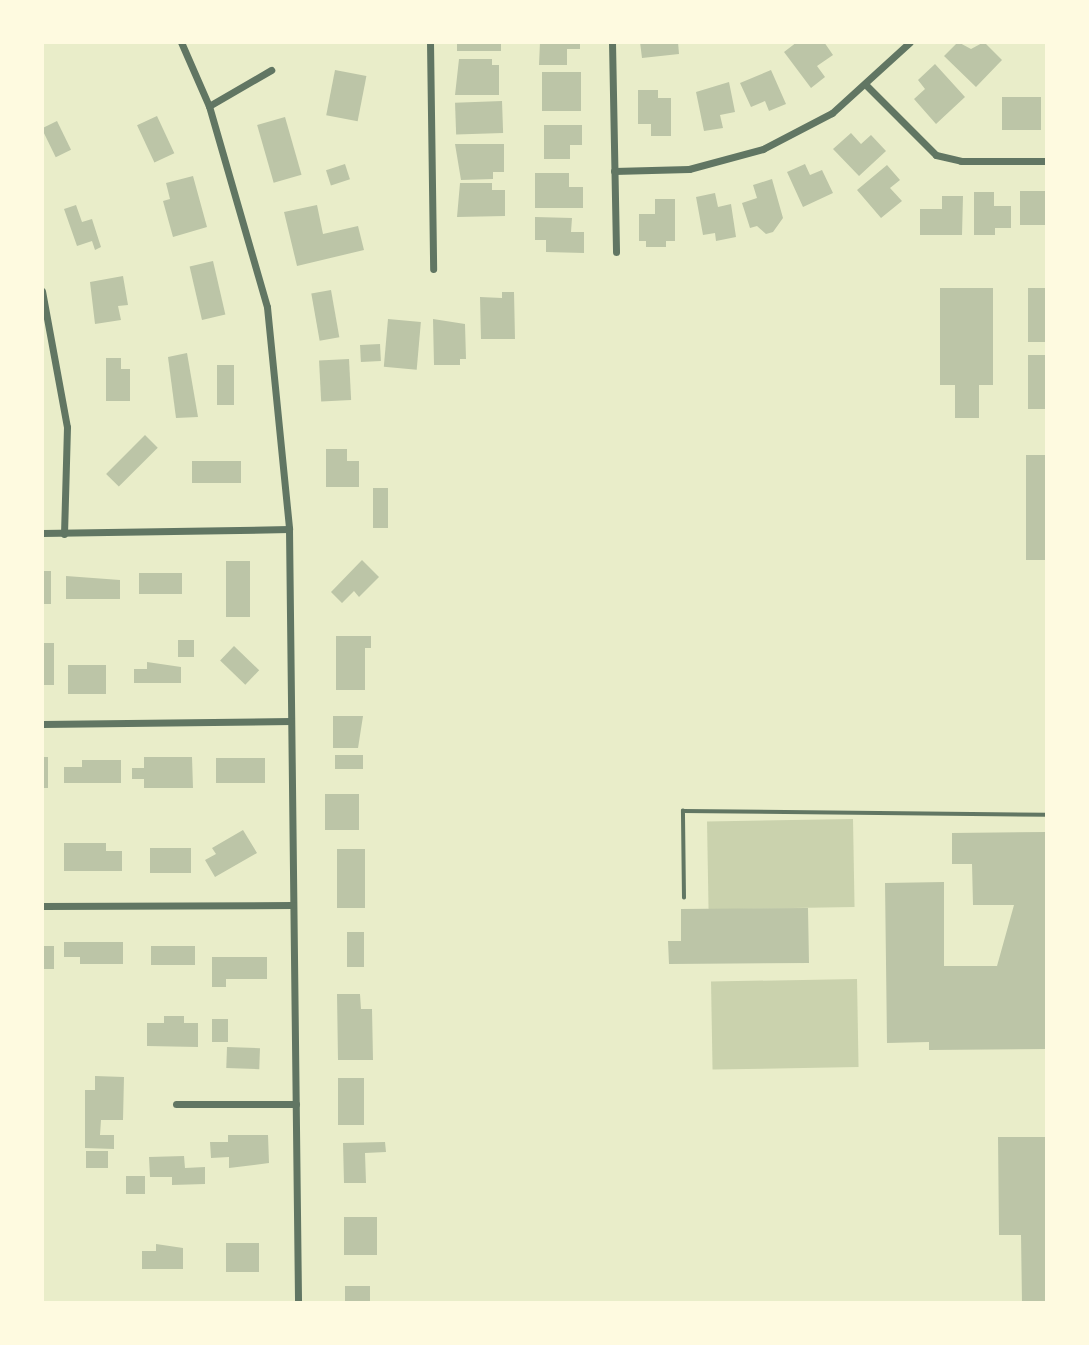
<!DOCTYPE html>
<style>
body{margin:0}
#map{position:relative;width:1089px;height:1345px;overflow:hidden;background:#e9edc9;font-family:Arial,sans-serif}
div>[style]{position:absolute}
[style*='--x']{left:calc(var(--x)*1px);top:calc(var(--y)*1px);width:calc(var(--w)*1px);rotate:calc(var(--a)*1deg)}
.green>*{inset:0;background:#cad2ad;transform-origin:0 0}
.building>*{inset:0;background:#bcc5a7;transform-origin:0 0}
.service>*{height:3.5px;margin:-1.75px;padding:0 1.75px;transform-origin:1.75px;border-radius:1.75px;background:#617663}
.minor>*{height:7px;margin:-3.5px;padding:0 3.5px;transform-origin:3.5px;border-radius:3.5px;background:#617663}
span{translate:-50% -50%;white-space:nowrap;text-align:center;line-height:1.15;-webkit-text-stroke:6px #fefae0;paint-order:stroke}
.frame{position:absolute;inset:0;border:44px solid #fefae0;pointer-events:none}
</style>
<div id="map">
<div class="green">
<div style="left:853px;top:819px;width:88px;height:146px;rotate:89deg"></div>
<div style="left:857px;top:979px;width:88px;height:146px;rotate:89deg"></div>
</div>
<div class="building">
<div style="left:457px;top:42px;width:44px;height:9px"></div>
<div style="clip-path:polygon(540px 42px,580px 42px,580px 49px,567px 49px,567px 65px,539px 65px)"></div>
<div style="clip-path:polygon(640px 42px,678px 42px,679px 54px,642px 58px)"></div>
<div style="clip-path:polygon(797px 42px,824px 42px,833px 55px,817px 66px,825px 77px,811px 88px,784px 52px)"></div>
<div style="clip-path:polygon(958px 42px,971px 49px,984px 42px,1002px 60px,976px 87px,944px 56px)"></div>
<div style="clip-path:polygon(459px 59px,492px 59px,492px 65px,499px 65px,499px 95px,455px 95px)"></div>
<div style="clip-path:polygon(935px 64px,965px 97px,936px 124px,914px 99px,925px 89px,918px 80px)"></div>
<div style="left:335px;top:70px;width:32px;height:46px;rotate:11deg"></div>
<div style="clip-path:polygon(771px 70px,786px 104px,769px 111px,765px 101px,751px 107px,740px 83px)"></div>
<div style="left:542px;top:72px;width:39px;height:39px"></div>
<div style="clip-path:polygon(729px 82px,735px 112px,720px 115px,723px 128px,704px 131px,696px 92px)"></div>
<div style="clip-path:polygon(638px 90px,658px 90px,658px 98px,671px 98px,671px 136px,651px 136px,651px 124px,638px 124px)"></div>
<div style="left:1002px;top:97px;width:39px;height:33px"></div>
<div style="left:502px;top:101px;width:32px;height:47px;rotate:88deg"></div>
<div style="left:157px;top:116px;width:41px;height:22px;rotate:65deg"></div>
<div style="left:285px;top:117px;width:60px;height:29px;rotate:74deg"></div>
<div style="left:57px;top:121px;width:32px;height:17px;rotate:64deg"></div>
<div style="clip-path:polygon(544px 125px,582px 125px,582px 145px,570px 145px,570px 159px,544px 159px)"></div>
<div style="clip-path:polygon(851px 133px,861px 144px,871px 135px,886px 151px,859px 176px,833px 149px)"></div>
<div style="clip-path:polygon(455px 144px,504px 144px,504px 172px,493px 172px,493px 179px,461px 180px)"></div>
<div style="left:345px;top:164px;width:16px;height:20px;rotate:72deg"></div>
<div style="clip-path:polygon(805px 164px,810px 175px,822px 170px,833px 193px,803px 207px,787px 172px)"></div>
<div style="clip-path:polygon(887px 165px,900px 180px,890px 188px,902px 201px,881px 218px,857px 190px)"></div>
<div style="clip-path:polygon(535px 173px,569px 173px,569px 187px,583px 187px,583px 208px,535px 208px)"></div>
<div style="clip-path:polygon(193px 176px,207px 227px,173px 237px,163px 201px,170px 199px,166px 183px)"></div>
<div style="clip-path:polygon(772px 179px,783px 218px,773px 232px,766px 234px,757px 226px,750px 228px,742px 203px,757px 198px,753px 185px)"></div>
<div style="clip-path:polygon(460px 183px,492px 183px,492px 190px,505px 190px,505px 216px,457px 217px)"></div>
<div style="left:1020px;top:191px;width:27px;height:34px"></div>
<div style="clip-path:polygon(974px 192px,994px 192px,994px 206px,1011px 206px,1011px 228px,995px 228px,995px 235px,974px 235px)"></div>
<div style="clip-path:polygon(715px 193px,718px 207px,731px 204px,736px 237px,716px 241px,715px 233px,703px 235px,696px 197px)"></div>
<div style="clip-path:polygon(942px 196px,963px 196px,962px 235px,920px 235px,920px 209px,942px 209px)"></div>
<div style="clip-path:polygon(655px 199px,675px 199px,675px 241px,666px 241px,666px 247px,646px 247px,646px 241px,639px 241px,639px 214px,655px 214px)"></div>
<div style="clip-path:polygon(76px 205px,82px 222px,92px 219px,101px 247px,95px 250px,92px 241px,77px 246px,64px 209px)"></div>
<div style="clip-path:polygon(317px 205px,323px 234px,358px 226px,364px 250px,297px 266px,284px 212px)"></div>
<div style="clip-path:polygon(535px 217px,572px 218px,571px 232px,584px 232px,584px 253px,546px 252px,546px 240px,535px 240px)"></div>
<div style="left:213px;top:261px;width:55px;height:24px;rotate:77deg"></div>
<div style="clip-path:polygon(123px 276px,128px 305px,118px 306px,121px 320px,95px 324px,90px 282px)"></div>
<div style="clip-path:polygon(940px 288px,993px 288px,993px 385px,979px 385px,979px 418px,955px 418px,955px 385px,940px 385px)"></div>
<div style="left:1028px;top:288px;width:19px;height:54px"></div>
<div style="left:331px;top:290px;width:48px;height:20px;rotate:80deg"></div>
<div style="clip-path:polygon(502px 292px,514px 292px,515px 339px,481px 339px,480px 297px,502px 298px)"></div>
<div style="left:388px;top:319px;width:33px;height:48px;rotate:5deg"></div>
<div style="clip-path:polygon(433px 319px,465px 324px,466px 359px,460px 359px,460px 365px,434px 365px)"></div>
<div style="left:380px;top:344px;width:17px;height:20px;rotate:87deg"></div>
<div style="clip-path:polygon(187px 353px,198px 417px,176px 418px,168px 357px)"></div>
<div style="left:1028px;top:355px;width:19px;height:54px"></div>
<div style="clip-path:polygon(106px 358px,121px 358px,121px 369px,130px 369px,130px 401px,106px 401px)"></div>
<div style="left:349px;top:359px;width:41px;height:30px;rotate:87deg"></div>
<div style="left:217px;top:365px;width:17px;height:40px"></div>
<div style="left:145px;top:435px;width:18px;height:55px;rotate:45deg"></div>
<div style="clip-path:polygon(326px 449px,347px 449px,347px 461px,359px 461px,359px 487px,326px 487px)"></div>
<div style="left:1026px;top:455px;width:21px;height:105px"></div>
<div style="left:192px;top:461px;width:49px;height:22px"></div>
<div style="left:373px;top:488px;width:15px;height:40px"></div>
<div style="clip-path:polygon(362px 560px,379px 577px,359px 597px,354px 591px,342px 603px,331px 592px)"></div>
<div style="left:226px;top:561px;width:24px;height:56px"></div>
<div style="left:42px;top:571px;width:9px;height:33px"></div>
<div style="left:139px;top:573px;width:43px;height:21px"></div>
<div style="clip-path:polygon(66px 576px,120px 580px,120px 599px,66px 599px)"></div>
<div style="clip-path:polygon(336px 636px,371px 636px,371px 648px,365px 648px,365px 690px,336px 690px)"></div>
<div style="left:178px;top:640px;width:16px;height:17px"></div>
<div style="left:42px;top:643px;width:12px;height:42px"></div>
<div style="left:234px;top:646px;width:35px;height:20px;rotate:44deg"></div>
<div style="clip-path:polygon(147px 662px,181px 667px,181px 683px,134px 683px,134px 669px,147px 669px)"></div>
<div style="left:68px;top:665px;width:38px;height:29px"></div>
<div style="clip-path:polygon(333px 716px,363px 716px,358px 748px,333px 748px)"></div>
<div style="left:335px;top:755px;width:28px;height:14px"></div>
<div style="left:42px;top:757px;width:6px;height:31px"></div>
<div style="clip-path:polygon(144px 757px,192px 757px,193px 788px,144px 788px,144px 779px,132px 779px,132px 768px,144px 768px)"></div>
<div style="left:216px;top:758px;width:49px;height:25px"></div>
<div style="clip-path:polygon(82px 760px,121px 760px,121px 783px,64px 783px,64px 767px,82px 767px)"></div>
<div style="left:325px;top:794px;width:34px;height:36px"></div>
<div style="clip-path:polygon(243px 830px,257px 853px,215px 877px,205px 860px,216px 854px,212px 848px)"></div>
<div style="clip-path:polygon(1047px 832px,1047px 1049px,929px 1050px,929px 1042px,887px 1043px,885px 883px,944px 882px,944px 966px,997px 966px,1014px 905px,973px 905px,972px 864px,952px 864px,952px 833px)"></div>
<div style="clip-path:polygon(64px 843px,106px 843px,106px 851px,122px 851px,122px 871px,64px 871px)"></div>
<div style="left:150px;top:848px;width:41px;height:25px"></div>
<div style="left:337px;top:849px;width:28px;height:59px"></div>
<div style="clip-path:polygon(808px 908px,809px 963px,669px 964px,668px 941px,681px 941px,681px 909px)"></div>
<div style="left:347px;top:932px;width:17px;height:35px"></div>
<div style="clip-path:polygon(64px 942px,123px 942px,123px 964px,80px 964px,80px 957px,64px 957px)"></div>
<div style="left:42px;top:946px;width:12px;height:23px"></div>
<div style="left:151px;top:946px;width:44px;height:19px"></div>
<div style="clip-path:polygon(212px 957px,267px 957px,267px 979px,226px 979px,226px 987px,212px 987px)"></div>
<div style="clip-path:polygon(337px 994px,360px 994px,361px 1009px,372px 1009px,373px 1060px,338px 1060px)"></div>
<div style="clip-path:polygon(164px 1016px,184px 1016px,184px 1023px,198px 1023px,198px 1047px,147px 1046px,147px 1023px,164px 1023px)"></div>
<div style="left:212px;top:1019px;width:16px;height:23px"></div>
<div style="left:227px;top:1047px;width:33px;height:21px;rotate:2deg"></div>
<div style="clip-path:polygon(95px 1076px,124px 1077px,123px 1120px,101px 1120px,100px 1135px,114px 1135px,114px 1149px,85px 1148px,85px 1090px,95px 1090px)"></div>
<div style="left:338px;top:1078px;width:26px;height:47px"></div>
<div style="clip-path:polygon(228px 1135px,268px 1135px,269px 1163px,229px 1168px,229px 1157px,211px 1158px,210px 1142px,228px 1142px)"></div>
<div style="clip-path:polygon(998px 1137px,1047px 1137px,1047px 1303px,1022px 1303px,1021px 1235px,999px 1235px)"></div>
<div style="clip-path:polygon(385px 1142px,386px 1152px,365px 1153px,366px 1183px,344px 1183px,343px 1143px)"></div>
<div style="left:86px;top:1151px;width:22px;height:17px"></div>
<div style="clip-path:polygon(184px 1156px,185px 1168px,205px 1167px,205px 1184px,172px 1185px,172px 1177px,150px 1177px,149px 1157px)"></div>
<div style="left:126px;top:1176px;width:19px;height:18px"></div>
<div style="left:344px;top:1217px;width:33px;height:38px"></div>
<div style="left:226px;top:1243px;width:33px;height:29px"></div>
<div style="clip-path:polygon(156px 1244px,183px 1248px,183px 1269px,142px 1269px,142px 1251px,156px 1251px)"></div>
<div style="left:345px;top:1286px;width:25px;height:17px"></div>
</div>
<div class="service">
<div style="--x:684;--y:898;--w:87;--a:-90.7"></div>
<div style="--x:683;--y:811;--w:364;--a:0.6"></div>
</div>
<div class="minor">
<div style="--x:181;--y:42;--w:70;--a:66.4"></div>
<div style="--x:209;--y:106;--w:209;--a:73.9"></div>
<div style="--x:267;--y:307;--w:223;--a:84.3"></div>
<div style="--x:289;--y:529;--w:774;--a:89.33"></div>
<div style="--x:430;--y:42;--w:227;--a:89.2"></div>
<div style="--x:612;--y:42;--w:210;--a:88.9"></div>
<div style="--x:865;--y:84;--w:100;--a:45"></div>
<div style="--x:936;--y:155;--w:26;--a:13"></div>
<div style="--x:961;--y:161;--w:86;--a:0"></div>
<div style="--x:209;--y:106;--w:72;--a:-30.1"></div>
<div style="--x:614;--y:171;--w:75;--a:-1.5"></div>
<div style="--x:689;--y:169;--w:77;--a:-15.1"></div>
<div style="--x:763;--y:149;--w:78;--a:-27.6"></div>
<div style="--x:832;--y:113;--w:105;--a:-42.3"></div>
<div style="--x:42;--y:291;--w:138;--a:79.6"></div>
<div style="--x:67;--y:427;--w:107;--a:91.6"></div>
<div style="--x:42;--y:533;--w:247;--a:-0.9"></div>
<div style="--x:42;--y:724;--w:249;--a:-0.7"></div>
<div style="--x:42;--y:906;--w:251;--a:-0.2"></div>
<div style="--x:176;--y:1104;--w:120;--a:0"></div>
</div>
<div class="frame"></div>
</div>
